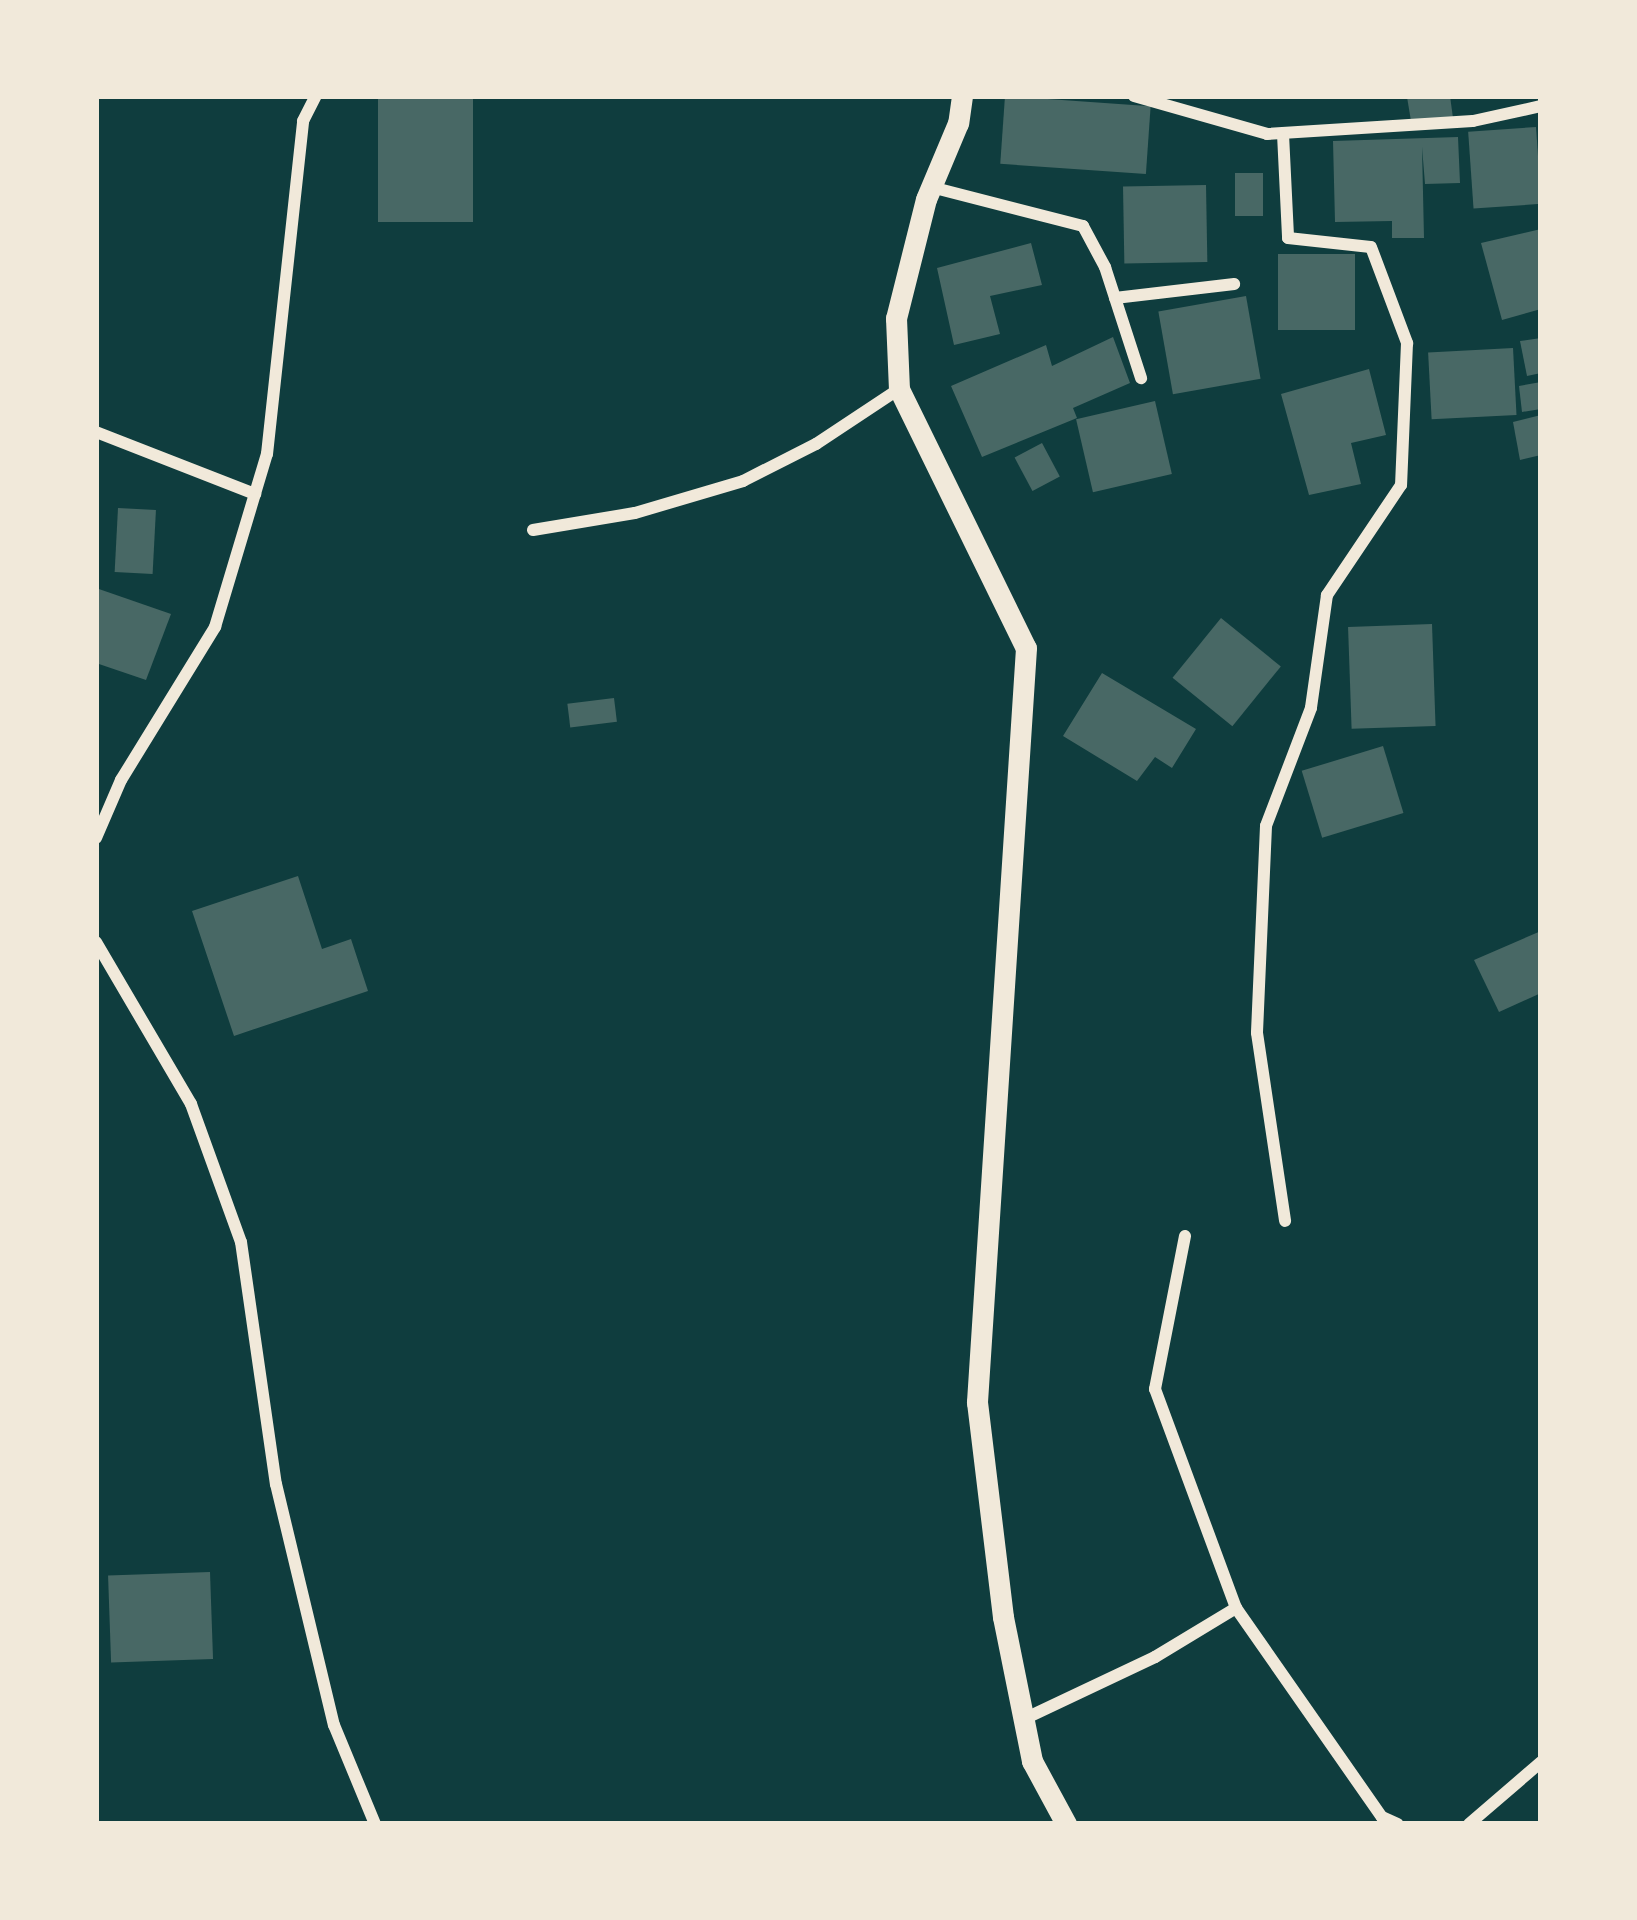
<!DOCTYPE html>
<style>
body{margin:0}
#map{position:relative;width:1637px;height:1920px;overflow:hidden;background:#0f3d3e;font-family:"Exo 2",sans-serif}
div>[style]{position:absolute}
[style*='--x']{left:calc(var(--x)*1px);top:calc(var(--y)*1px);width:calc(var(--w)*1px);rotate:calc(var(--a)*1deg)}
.building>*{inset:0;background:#486865;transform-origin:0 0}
.minor>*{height:12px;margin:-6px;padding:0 6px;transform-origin:6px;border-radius:6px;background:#f1e9da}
.tertiary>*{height:21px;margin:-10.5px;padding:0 10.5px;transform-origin:10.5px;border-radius:10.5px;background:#f1e9da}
span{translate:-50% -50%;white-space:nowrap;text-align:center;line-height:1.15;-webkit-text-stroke:9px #f1e9da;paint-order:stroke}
.frame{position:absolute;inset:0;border:99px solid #f1e9da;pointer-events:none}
</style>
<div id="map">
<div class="building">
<div style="left:1005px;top:96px;width:146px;height:68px;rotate:4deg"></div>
<div style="clip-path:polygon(1450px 96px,1453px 118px,1411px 121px,1407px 97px)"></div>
<div style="left:378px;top:97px;width:95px;height:125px"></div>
<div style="left:1536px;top:127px;width:77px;height:68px;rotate:86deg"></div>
<div style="clip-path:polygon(1458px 137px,1460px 183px,1425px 184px,1422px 147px,1424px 238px,1392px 238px,1392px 221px,1335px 222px,1333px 141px)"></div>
<div style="left:1235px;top:173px;width:28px;height:43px"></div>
<div style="left:1206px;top:185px;width:77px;height:83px;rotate:89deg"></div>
<div style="clip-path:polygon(1541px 229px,1541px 309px,1502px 320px,1481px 243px)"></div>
<div style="clip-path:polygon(1031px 243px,1042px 285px,990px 296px,1000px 334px,954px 345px,937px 268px)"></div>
<div style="left:1278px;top:254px;width:77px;height:76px"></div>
<div style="left:1246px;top:296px;width:84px;height:89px;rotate:80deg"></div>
<div style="clip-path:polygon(1113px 337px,1130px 383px,1073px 408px,1077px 418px,982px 457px,951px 386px,1046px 345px,1052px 366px)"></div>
<div style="clip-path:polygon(1541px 338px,1541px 373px,1527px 376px,1520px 341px)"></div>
<div style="left:1513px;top:348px;width:67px;height:85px;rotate:87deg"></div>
<div style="clip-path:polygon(1369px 369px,1386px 435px,1351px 443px,1361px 484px,1309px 495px,1281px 394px)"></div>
<div style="clip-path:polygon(1541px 382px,1541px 409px,1522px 412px,1519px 386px)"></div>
<div style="left:1155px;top:401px;width:75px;height:81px;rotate:77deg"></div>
<div style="clip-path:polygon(1541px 415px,1541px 455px,1520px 460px,1513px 422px)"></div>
<div style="left:1042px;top:443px;width:38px;height:31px;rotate:62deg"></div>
<div style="left:118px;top:508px;width:38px;height:64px;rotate:3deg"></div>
<div style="clip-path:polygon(96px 588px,171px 614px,146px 680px,96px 663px)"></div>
<div style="left:1221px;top:618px;width:77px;height:77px;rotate:39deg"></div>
<div style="left:1432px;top:624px;width:102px;height:84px;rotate:88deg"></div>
<div style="clip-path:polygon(1102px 673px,1196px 729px,1172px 768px,1155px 757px,1137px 781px,1063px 736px)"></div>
<div style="left:614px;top:698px;width:24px;height:47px;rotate:83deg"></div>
<div style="left:1383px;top:746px;width:70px;height:85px;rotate:73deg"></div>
<div style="clip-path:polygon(298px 876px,322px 949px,351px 939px,368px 991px,234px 1036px,192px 911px)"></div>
<div style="clip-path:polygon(1541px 931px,1541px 993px,1499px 1012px,1474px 960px)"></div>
<div style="left:210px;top:1572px;width:87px;height:102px;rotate:88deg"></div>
</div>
<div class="minor">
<div style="--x:1134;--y:96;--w:138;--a:15.9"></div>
<div style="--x:1267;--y:134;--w:206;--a:-3.6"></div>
<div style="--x:1473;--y:121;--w:70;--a:-12.4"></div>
<div style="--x:1283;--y:134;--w:104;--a:87.2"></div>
<div style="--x:1288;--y:238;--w:83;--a:6.2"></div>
<div style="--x:1371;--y:247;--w:103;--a:69.4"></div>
<div style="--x:1407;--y:343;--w:142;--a:92.4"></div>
<div style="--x:1401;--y:485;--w:133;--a:123.9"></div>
<div style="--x:1327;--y:595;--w:114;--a:98.1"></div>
<div style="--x:1311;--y:708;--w:126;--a:110.9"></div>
<div style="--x:1266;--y:826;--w:207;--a:92.5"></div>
<div style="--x:1257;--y:1033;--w:190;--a:81.5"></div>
<div style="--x:931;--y:187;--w:157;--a:14.4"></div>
<div style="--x:1083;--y:226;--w:47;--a:61.8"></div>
<div style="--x:1105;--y:267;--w:117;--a:72"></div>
<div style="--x:1115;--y:298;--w:120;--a:-6.7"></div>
<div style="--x:96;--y:432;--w:171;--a:21.3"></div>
<div style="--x:533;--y:530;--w:103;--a:-9.5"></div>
<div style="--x:635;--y:513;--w:113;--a:-16.5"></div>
<div style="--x:743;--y:481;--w:82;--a:-26.9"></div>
<div style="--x:816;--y:444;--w:100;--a:-33.5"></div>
<div style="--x:96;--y:838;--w:63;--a:-66.7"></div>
<div style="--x:121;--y:780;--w:180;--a:-58.4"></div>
<div style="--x:215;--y:627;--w:181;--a:-73.3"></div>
<div style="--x:267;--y:454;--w:335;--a:-83.8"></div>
<div style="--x:303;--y:121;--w:28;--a:-63"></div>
<div style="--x:96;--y:942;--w:188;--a:59.6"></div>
<div style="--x:191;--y:1104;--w:147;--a:70.1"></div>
<div style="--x:241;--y:1242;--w:245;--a:81.8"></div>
<div style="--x:276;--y:1484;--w:248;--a:76.5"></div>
<div style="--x:334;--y:1725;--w:107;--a:67.5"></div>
<div style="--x:1185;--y:1236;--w:156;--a:101.1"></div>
<div style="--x:1155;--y:1389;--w:233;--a:69.7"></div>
<div style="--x:1236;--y:1608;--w:255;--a:55.1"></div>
<div style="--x:1382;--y:1817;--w:17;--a:24"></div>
<div style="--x:1024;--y:1719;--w:145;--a:-25.3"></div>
<div style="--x:1155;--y:1657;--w:95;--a:-31.2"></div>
<div style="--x:1469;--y:1824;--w:95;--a:-40.7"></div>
</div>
<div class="tertiary">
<div style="--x:962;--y:96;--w:27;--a:98"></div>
<div style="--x:958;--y:123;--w:82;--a:112.8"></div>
<div style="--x:926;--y:199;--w:123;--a:104.1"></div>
<div style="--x:896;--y:318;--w:71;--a:87.6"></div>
<div style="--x:899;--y:389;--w:288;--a:63.9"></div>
<div style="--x:1026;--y:648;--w:756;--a:93.72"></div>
<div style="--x:977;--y:1402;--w:217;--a:83.1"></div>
<div style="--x:1003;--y:1617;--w:147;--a:78.6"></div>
<div style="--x:1032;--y:1761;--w:72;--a:61.6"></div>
</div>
<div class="frame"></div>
</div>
